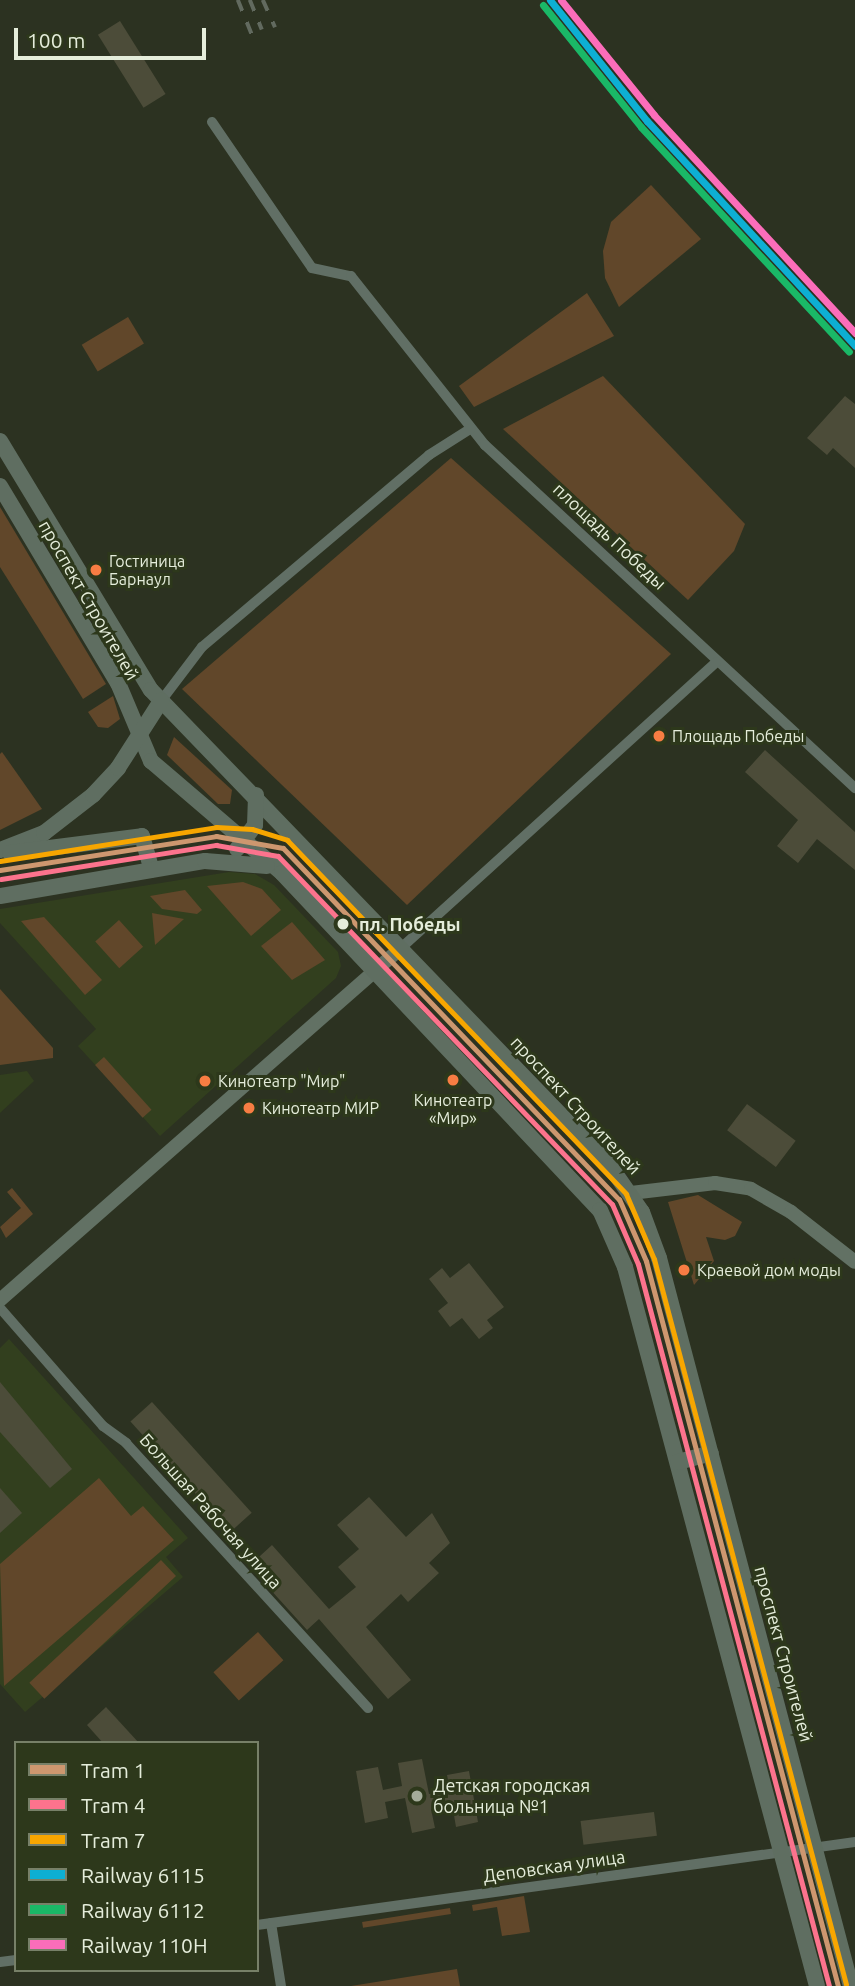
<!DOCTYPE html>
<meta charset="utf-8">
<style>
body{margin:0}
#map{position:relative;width:855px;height:1986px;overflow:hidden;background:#2c3221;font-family:Ubuntu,sans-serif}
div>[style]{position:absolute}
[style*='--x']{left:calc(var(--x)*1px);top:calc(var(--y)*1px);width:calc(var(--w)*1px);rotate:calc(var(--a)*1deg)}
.built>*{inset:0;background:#323f1e}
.green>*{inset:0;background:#61472a;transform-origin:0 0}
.building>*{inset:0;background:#4c4c39;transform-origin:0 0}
.street>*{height:10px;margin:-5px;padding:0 5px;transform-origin:5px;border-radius:5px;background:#616f65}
.secondary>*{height:14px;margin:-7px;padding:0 7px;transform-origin:7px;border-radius:7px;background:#627164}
.primary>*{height:16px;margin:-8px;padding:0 8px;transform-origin:8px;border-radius:8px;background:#5f6e61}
.rail>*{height:3.5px;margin-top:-1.75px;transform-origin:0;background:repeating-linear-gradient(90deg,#626a5f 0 12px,transparent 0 24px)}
.rail-1>*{height:7px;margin:-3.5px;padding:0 3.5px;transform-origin:3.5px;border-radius:3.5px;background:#0dafd3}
.rail-2>*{height:7px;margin:-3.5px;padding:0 3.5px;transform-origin:3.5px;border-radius:3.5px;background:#1ab867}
.rail-3>*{height:7px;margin:-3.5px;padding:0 3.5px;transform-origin:3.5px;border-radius:3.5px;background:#fb6dba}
.tram-1>*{height:5px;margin:-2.5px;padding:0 2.5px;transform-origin:2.5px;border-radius:2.5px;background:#cd976f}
.tram-2>*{height:5px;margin:-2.5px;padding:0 2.5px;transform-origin:2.5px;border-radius:2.5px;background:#fc738d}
.tram-3>*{height:5px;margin:-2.5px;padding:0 2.5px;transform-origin:2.5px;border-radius:2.5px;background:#f7a600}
.dots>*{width:19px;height:19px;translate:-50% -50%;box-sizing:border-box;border:4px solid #2d381b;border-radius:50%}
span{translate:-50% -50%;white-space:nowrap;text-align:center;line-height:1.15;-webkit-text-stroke:6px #2d381b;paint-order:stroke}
.bus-label{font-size:16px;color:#e5eddb}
.left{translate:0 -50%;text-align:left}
.street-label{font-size:18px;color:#e5eddb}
.stop-label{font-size:18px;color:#e5eddb;font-weight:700}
.poi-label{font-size:18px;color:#e5eddb}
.legend{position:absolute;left:14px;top:1741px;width:245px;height:231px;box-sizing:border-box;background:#2d381b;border:2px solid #778068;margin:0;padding:9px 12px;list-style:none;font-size:21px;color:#e5eddb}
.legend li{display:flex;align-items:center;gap:14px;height:35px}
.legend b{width:35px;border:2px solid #778068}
.scale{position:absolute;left:14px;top:28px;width:192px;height:32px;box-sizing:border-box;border:4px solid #e5eddb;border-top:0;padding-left:9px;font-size:21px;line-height:24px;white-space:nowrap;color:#e5eddb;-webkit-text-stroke:5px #2d381b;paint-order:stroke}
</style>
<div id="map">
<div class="built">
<div style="clip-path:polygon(229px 872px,255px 874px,274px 885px,338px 952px,341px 966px,336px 978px,160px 1136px,78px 1046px,96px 1029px,0 923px,0 909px)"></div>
<div style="clip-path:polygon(27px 1071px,34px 1081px,0 1113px,0 1075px)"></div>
<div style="clip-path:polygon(9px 1339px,188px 1538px,166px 1557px,183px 1577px,25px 1712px,0 1684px,0 1348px)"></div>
</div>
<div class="green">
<div style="clip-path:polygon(651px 185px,701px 239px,619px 307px,605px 278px,603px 251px,611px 222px)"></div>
<div style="clip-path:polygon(587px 293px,614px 336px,474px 407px,459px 386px)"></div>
<div style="left:128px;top:317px;width:31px;height:54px;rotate:59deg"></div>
<div style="clip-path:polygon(603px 376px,745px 524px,734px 551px,688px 600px,503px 429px)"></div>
<div style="clip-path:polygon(451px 458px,671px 654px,407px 905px,182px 689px)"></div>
<div style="clip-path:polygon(0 507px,106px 684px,83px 699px,0 567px)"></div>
<div style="clip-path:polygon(113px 696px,120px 719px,108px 728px,98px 727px,88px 712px)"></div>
<div style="clip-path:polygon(174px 737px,232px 790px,230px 804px,218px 804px,167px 755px)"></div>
<div style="clip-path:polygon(2px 752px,42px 809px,0 830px,0 754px)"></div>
<div style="clip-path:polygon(243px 882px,262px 889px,281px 910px,251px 936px,207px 886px)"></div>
<div style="clip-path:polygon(185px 890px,202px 910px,197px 914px,162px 909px,150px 896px)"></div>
<div style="clip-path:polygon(152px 913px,184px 919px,155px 945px)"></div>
<div style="clip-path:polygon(44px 917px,102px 980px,85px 995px,21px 921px)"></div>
<div style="left:119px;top:920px;width:36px;height:32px;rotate:48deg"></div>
<div style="clip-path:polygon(292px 922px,325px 960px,292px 980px,261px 946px)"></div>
<div style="clip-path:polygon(0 989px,53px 1048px,53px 1058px,0 1065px)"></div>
<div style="left:104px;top:1057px;width:71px;height:12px;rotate:48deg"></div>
<div style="clip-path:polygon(12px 1188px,33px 1214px,6px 1238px,0 1227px,21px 1208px,7px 1192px)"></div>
<div style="clip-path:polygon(698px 1195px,742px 1222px,735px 1236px,725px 1240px,706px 1237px,714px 1261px,694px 1285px,668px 1202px)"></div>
<div style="clip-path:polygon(99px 1478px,131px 1516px,143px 1506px,174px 1540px,4px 1686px,0 1564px)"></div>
<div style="left:161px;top:1560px;width:22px;height:180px;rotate:47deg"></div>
<div style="left:258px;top:1632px;width:38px;height:60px;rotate:48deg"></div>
<div style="clip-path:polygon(524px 1896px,530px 1932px,502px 1936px,497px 1907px,473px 1911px,472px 1905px)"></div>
<div style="left:450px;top:1908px;width:6px;height:89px;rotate:81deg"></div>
<div style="clip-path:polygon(457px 1969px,460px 1986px,351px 1986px)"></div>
</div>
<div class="building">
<div style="left:120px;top:21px;width:86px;height:26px;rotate:58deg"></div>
<div style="clip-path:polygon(845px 396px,855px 404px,855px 468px,833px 448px,827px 455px,807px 438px)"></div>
<div style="clip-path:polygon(765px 750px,855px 832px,855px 870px,817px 839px,798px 863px,777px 846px,798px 820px,745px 772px)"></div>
<div style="left:747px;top:1104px;width:61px;height:33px;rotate:37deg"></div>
<div style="clip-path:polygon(469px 1263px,504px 1307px,487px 1320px,493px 1328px,479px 1339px,462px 1318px,450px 1327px,438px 1311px,448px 1303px,429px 1279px,442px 1268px,450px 1278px)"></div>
<div style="clip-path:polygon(0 1382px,72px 1469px,50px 1488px,0 1432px)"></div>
<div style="left:152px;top:1402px;width:149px;height:29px;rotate:48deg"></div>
<div style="clip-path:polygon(0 1488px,22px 1513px,0 1533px)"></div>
<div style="clip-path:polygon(369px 1497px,406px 1537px,432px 1513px,450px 1543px,429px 1563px,439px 1573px,408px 1602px,401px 1594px,366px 1627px,411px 1680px,388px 1699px,319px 1619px,307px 1630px,249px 1566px,272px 1545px,329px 1609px,356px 1587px,338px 1567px,359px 1549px,337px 1525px)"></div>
<div style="clip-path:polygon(106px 1707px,139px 1743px,103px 1743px,87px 1725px)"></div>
<div style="clip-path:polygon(422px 1759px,429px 1794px,450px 1790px,447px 1775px,469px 1771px,478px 1822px,456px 1827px,452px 1804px,431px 1809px,435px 1828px,412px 1833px,405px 1798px,385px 1802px,388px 1818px,365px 1823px,356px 1771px,378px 1767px,383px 1790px,402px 1786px,398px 1763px)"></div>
<div style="left:654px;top:1812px;width:24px;height:74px;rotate:83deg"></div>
</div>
<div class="street">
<div style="--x:212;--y:122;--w:177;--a:55.6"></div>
<div style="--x:312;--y:268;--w:40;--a:12"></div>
<div style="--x:351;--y:276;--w:216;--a:51.6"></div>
<div style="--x:485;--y:445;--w:505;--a:42.83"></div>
<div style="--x:161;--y:701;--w:68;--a:-52.8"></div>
<div style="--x:202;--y:647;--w:297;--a:-40.2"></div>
<div style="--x:429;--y:455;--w:49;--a:-32.4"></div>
<div style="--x:401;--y:948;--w:425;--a:-42.2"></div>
<div style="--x:0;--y:1308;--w:157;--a:48.9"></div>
<div style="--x:103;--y:1426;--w:29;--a:36"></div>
<div style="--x:126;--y:1443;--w:359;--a:47.6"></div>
<div style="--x:271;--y:1923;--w:64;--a:81"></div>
<div style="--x:257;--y:1925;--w:604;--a:-7.9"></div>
<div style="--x:0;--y:1962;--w:16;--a:-7"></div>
</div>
<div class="secondary">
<div style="--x:631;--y:1193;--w:85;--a:-6.8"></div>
<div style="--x:715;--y:1183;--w:36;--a:9"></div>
<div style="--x:751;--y:1189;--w:46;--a:29.9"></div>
<div style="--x:791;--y:1212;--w:81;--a:38"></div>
<div style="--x:0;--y:1300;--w:534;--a:-41.28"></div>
</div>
<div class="primary">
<div style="--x:0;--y:441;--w:291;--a:58.8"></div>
<div style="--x:151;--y:690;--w:661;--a:46.04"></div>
<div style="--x:610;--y:1166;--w:56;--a:55.2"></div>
<div style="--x:642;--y:1212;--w:49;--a:69.7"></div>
<div style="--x:659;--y:1258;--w:753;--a:75.23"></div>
<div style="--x:0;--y:486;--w:230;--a:59.1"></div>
<div style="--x:118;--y:683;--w:85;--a:67.1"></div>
<div style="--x:151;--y:761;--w:172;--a:40.5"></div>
<div style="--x:282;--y:873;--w:463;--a:46.7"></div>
<div style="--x:600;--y:1210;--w:62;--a:66.3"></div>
<div style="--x:625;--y:1267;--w:744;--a:75.05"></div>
<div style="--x:237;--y:849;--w:30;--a:-53"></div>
<div style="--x:255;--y:825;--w:30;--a:-88"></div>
<div style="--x:0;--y:850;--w:47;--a:-21.1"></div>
<div style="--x:44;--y:833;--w:62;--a:-37.8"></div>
<div style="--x:93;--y:795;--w:37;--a:-47"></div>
<div style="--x:118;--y:768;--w:80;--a:-57.3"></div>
<div style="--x:10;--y:853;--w:133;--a:-7.3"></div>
<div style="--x:142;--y:836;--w:35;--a:74"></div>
<div style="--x:0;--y:896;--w:208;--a:-9.7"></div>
<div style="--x:205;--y:861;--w:62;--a:4.6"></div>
<div style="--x:678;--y:1462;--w:34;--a:-15"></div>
</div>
<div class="rail">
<div style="--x:238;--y:0;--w:40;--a:68"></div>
<div style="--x:250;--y:0;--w:32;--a:68"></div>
<div style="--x:263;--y:0;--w:30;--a:66"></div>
</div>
<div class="rail-1">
<div style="--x:550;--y:0;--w:155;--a:51.3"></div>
<div style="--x:647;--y:121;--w:306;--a:47.2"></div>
</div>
<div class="rail-2">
<div style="--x:543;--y:5;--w:156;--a:51.2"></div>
<div style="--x:641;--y:127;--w:306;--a:47.2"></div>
</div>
<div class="rail-3">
<div style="--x:561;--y:0;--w:148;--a:51"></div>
<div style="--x:654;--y:115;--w:297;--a:47.3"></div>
</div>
<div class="tram-1">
<div style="--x:0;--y:870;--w:219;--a:-8.9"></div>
<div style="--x:216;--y:836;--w:68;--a:10.2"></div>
<div style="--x:283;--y:848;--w:486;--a:46.3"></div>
<div style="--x:619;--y:1199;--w:68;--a:66.5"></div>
<div style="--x:646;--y:1261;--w:750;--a:75.17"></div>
</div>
<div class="tram-2">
<div style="--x:1;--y:879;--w:218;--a:-9"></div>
<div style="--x:216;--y:845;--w:63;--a:10.1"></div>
<div style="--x:278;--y:856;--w:482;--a:46.2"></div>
<div style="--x:612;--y:1204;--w:65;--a:66.6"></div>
<div style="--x:638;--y:1264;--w:747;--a:75.18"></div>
</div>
<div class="tram-3">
<div style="--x:0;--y:861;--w:219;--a:-8.9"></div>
<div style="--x:216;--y:827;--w:36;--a:3"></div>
<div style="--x:252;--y:829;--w:37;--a:17"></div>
<div style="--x:287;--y:840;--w:490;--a:46.2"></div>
<div style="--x:626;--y:1194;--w:71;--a:66.7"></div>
<div style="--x:654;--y:1259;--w:750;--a:75.17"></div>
</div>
<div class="dots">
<div style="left:96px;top:570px;background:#f77d43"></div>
<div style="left:659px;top:736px;background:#f77d43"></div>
<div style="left:343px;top:924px;background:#e5eddb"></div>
<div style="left:453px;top:1080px;background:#f77d43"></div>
<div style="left:205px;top:1081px;background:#f77d43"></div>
<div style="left:249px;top:1108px;background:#f77d43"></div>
<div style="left:684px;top:1270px;background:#f77d43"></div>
<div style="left:417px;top:1796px;background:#a4ac9a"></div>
</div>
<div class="bus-label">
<span class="left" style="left:109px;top:570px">Гостиница<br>Барнаул</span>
<span class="left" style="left:672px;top:736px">Площадь Победы</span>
<span class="left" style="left:218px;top:1081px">Кинотеатр "Мир"</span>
<span style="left:453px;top:1109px">Кинотеатр<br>«Мир»</span>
<span class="left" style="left:262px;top:1108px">Кинотеатр МИР</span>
<span class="left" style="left:697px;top:1270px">Краевой дом моды</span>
</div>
<div class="street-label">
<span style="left:610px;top:536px;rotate:43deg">площадь Победы</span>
<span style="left:89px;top:600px;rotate:60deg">проспект Строителей</span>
<span style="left:576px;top:1105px;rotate:47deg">проспект Строителей</span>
<span style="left:211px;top:1511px;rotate:48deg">Большая Рабочая улица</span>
<span style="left:784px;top:1654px;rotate:75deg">проспект Строителей</span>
<span style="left:554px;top:1866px;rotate:-8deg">Деповская улица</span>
</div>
<div class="stop-label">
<span class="left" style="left:359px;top:924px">пл. Победы</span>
</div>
<div class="poi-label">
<span class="left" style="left:433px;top:1796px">Детская городская<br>больница №1</span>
</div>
<ul class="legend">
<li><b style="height:9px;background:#cd976f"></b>Tram 1</li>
<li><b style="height:9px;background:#fc738d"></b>Tram 4</li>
<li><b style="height:9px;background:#f7a600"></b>Tram 7</li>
<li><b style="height:9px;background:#0dafd3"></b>Railway 6115</li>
<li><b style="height:9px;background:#1ab867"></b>Railway 6112</li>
<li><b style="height:9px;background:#fb6dba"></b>Railway 110Н</li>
</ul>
<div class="scale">100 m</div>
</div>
